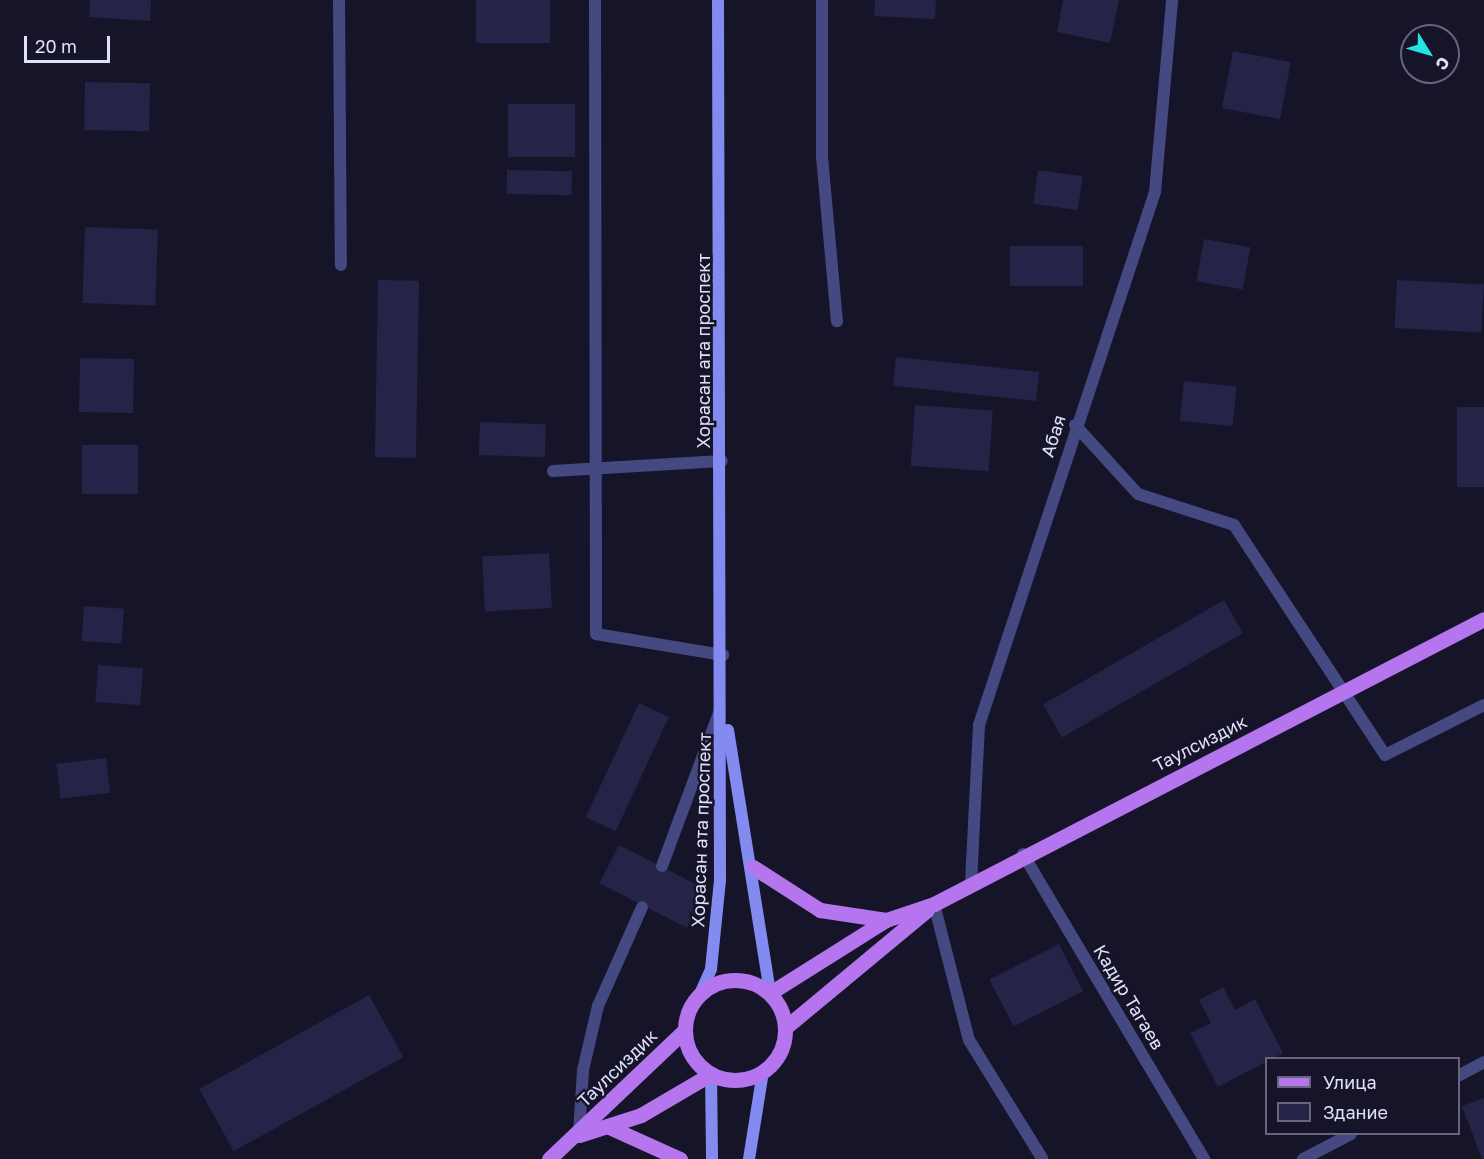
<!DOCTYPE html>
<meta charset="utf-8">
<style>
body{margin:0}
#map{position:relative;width:1484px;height:1159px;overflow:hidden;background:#161429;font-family:"Golos Text",sans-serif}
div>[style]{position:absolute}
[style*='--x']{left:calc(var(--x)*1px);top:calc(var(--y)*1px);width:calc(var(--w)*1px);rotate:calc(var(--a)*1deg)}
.building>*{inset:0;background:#262348;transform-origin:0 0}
.lane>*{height:12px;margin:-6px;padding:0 6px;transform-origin:6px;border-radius:6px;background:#454982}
.street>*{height:12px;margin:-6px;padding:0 6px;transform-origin:6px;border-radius:6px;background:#454982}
.secondary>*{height:12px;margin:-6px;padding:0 6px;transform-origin:6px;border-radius:6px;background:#838bf0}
.primary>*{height:15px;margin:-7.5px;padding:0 7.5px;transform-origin:7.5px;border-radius:7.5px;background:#b475ee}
.primary>.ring{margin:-7.5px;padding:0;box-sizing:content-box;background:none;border:15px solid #b475ee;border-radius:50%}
span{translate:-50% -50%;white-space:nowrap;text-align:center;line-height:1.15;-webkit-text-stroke:5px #161429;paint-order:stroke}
.street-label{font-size:18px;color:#e1e0fb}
.legend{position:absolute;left:1265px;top:1057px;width:195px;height:78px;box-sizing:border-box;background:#161429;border:2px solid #67667d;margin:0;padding:8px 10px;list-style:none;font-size:18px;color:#e1e0fb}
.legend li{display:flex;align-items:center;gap:12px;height:30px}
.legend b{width:30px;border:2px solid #67667d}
.north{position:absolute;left:1400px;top:24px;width:60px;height:60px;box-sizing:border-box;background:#161429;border:2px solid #67667d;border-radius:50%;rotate:127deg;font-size:16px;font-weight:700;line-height:24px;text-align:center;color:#e1e0fb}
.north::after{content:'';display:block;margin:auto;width:21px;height:27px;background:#24e3e4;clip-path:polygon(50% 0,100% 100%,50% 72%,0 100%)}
.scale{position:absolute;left:24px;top:36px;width:86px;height:27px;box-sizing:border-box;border:3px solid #e1e0fb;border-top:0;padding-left:8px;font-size:18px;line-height:21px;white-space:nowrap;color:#e1e0fb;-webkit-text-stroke:4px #161429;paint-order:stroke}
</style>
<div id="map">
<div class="building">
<div style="clip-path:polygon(90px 0,151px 0,150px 21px,89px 17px)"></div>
<div style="left:476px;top:0;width:74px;height:43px"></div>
<div style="clip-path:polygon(875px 0,936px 0,935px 19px,874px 16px)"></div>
<div style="clip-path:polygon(1063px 0,1119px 0,1110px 43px,1057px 32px)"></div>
<div style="left:1233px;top:51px;width:59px;height:58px;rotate:11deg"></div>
<div style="left:85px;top:82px;width:65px;height:48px;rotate:1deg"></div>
<div style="left:575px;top:104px;width:53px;height:67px;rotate:90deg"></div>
<div style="left:507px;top:170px;width:65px;height:24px;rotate:1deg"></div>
<div style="left:1038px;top:170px;width:45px;height:34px;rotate:8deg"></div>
<div style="left:85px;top:227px;width:73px;height:76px;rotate:2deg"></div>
<div style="left:1204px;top:239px;width:47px;height:43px;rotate:10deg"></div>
<div style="left:1010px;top:246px;width:73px;height:40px"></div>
<div style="left:378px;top:280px;width:41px;height:177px;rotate:1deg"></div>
<div style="left:1397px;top:280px;width:87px;height:48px;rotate:3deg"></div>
<div style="left:896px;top:357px;width:144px;height:29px;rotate:6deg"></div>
<div style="left:80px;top:358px;width:54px;height:54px;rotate:1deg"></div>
<div style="left:1184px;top:381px;width:53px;height:40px;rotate:6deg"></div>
<div style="left:915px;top:405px;width:78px;height:61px;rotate:4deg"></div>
<div style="left:1457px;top:407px;width:27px;height:80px"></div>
<div style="left:480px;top:422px;width:66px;height:33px;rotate:2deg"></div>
<div style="left:82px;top:445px;width:56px;height:49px"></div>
<div style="left:549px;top:553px;width:55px;height:67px;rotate:87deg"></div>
<div style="left:1224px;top:600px;width:38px;height:209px;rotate:60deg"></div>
<div style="left:84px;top:606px;width:40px;height:35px;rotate:4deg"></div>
<div style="left:98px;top:665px;width:45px;height:37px;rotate:4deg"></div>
<div style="left:639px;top:703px;width:33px;height:126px;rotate:25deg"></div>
<div style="left:106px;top:758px;width:35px;height:50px;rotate:83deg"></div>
<div style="left:619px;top:845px;width:98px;height:43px;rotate:27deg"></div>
<div style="left:1059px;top:944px;width:53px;height:78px;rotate:63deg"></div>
<div style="clip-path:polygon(1223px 987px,1235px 1010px,1255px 999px,1283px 1053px,1218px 1087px,1190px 1033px,1211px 1023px,1199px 1000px)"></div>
<div style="left:369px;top:995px;width:71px;height:194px;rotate:61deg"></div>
<div style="clip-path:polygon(1484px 1098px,1484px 1159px,1482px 1159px,1462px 1106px)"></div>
</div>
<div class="lane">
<div style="--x:339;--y:0;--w:265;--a:89.6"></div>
<div style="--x:1075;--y:425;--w:93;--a:47.6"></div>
<div style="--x:1138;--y:494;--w:101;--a:17.9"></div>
<div style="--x:1234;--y:525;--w:275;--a:56.7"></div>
<div style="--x:1385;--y:755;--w:111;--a:-26.8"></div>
<div style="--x:553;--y:471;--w:169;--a:-3.4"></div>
<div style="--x:662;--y:866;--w:163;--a:-69.6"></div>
<div style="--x:934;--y:904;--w:140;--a:75.6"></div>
<div style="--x:969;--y:1040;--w:139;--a:58.3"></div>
<div style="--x:579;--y:1134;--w:64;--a:-86.4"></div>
<div style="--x:583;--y:1070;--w:66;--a:-76.8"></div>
<div style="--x:598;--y:1006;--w:108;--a:-66"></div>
</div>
<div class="street">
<div style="--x:595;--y:0;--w:634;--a:89.91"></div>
<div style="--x:596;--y:634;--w:129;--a:9.4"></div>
<div style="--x:822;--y:0;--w:157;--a:90"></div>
<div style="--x:822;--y:157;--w:165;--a:84.8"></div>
<div style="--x:1023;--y:854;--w:355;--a:59.3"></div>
<div style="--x:971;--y:883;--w:158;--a:-87.1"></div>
<div style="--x:979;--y:725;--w:561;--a:-71.73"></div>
<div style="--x:1155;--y:192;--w:193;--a:-84.9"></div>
<div style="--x:1458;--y:1076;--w:30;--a:-28"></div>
<div style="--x:1303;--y:1159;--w:54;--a:-27.5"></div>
</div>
<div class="secondary">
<div style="--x:728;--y:730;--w:266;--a:80.9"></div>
<div style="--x:700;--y:994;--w:27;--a:-66"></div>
<div style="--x:711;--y:969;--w:88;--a:-84.2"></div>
<div style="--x:720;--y:881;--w:881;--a:-90.13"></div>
<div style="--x:711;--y:1074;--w:85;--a:89.3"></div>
<div style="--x:749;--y:1159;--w:88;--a:-80.9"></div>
</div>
<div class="primary">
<div style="--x:753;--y:867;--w:80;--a:32.7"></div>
<div style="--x:820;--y:910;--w:67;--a:8.6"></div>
<div class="ring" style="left:685px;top:980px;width:85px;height:85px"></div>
<div style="--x:770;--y:993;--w:137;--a:-32.2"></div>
<div style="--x:886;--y:920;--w:51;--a:-18.4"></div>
<div style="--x:934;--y:904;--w:619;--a:-27.39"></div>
<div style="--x:786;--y:1027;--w:183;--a:-39.7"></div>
<div style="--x:609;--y:1127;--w:78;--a:24.3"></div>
<div style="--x:579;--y:1135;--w:65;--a:-17.9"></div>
<div style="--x:641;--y:1115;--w:81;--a:-30.4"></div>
<div style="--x:549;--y:1159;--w:187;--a:-43.5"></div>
</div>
<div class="street-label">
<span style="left:703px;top:351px;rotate:-90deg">Хорасан ата проспект</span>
<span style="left:1053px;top:436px;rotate:-72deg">Абая</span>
<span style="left:1200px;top:743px;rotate:-27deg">Таулсиздик</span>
<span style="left:701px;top:830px;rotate:-88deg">Хорасан ата проспект</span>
<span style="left:1129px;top:997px;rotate:59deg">Кадир Тагаев</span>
<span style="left:617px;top:1068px;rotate:-44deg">Таулсиздик</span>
</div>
<ul class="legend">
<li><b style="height:8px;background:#b475ee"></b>Улица</li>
<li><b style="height:16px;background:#262348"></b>Здание</li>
</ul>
<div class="north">С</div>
<div class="scale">20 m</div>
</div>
